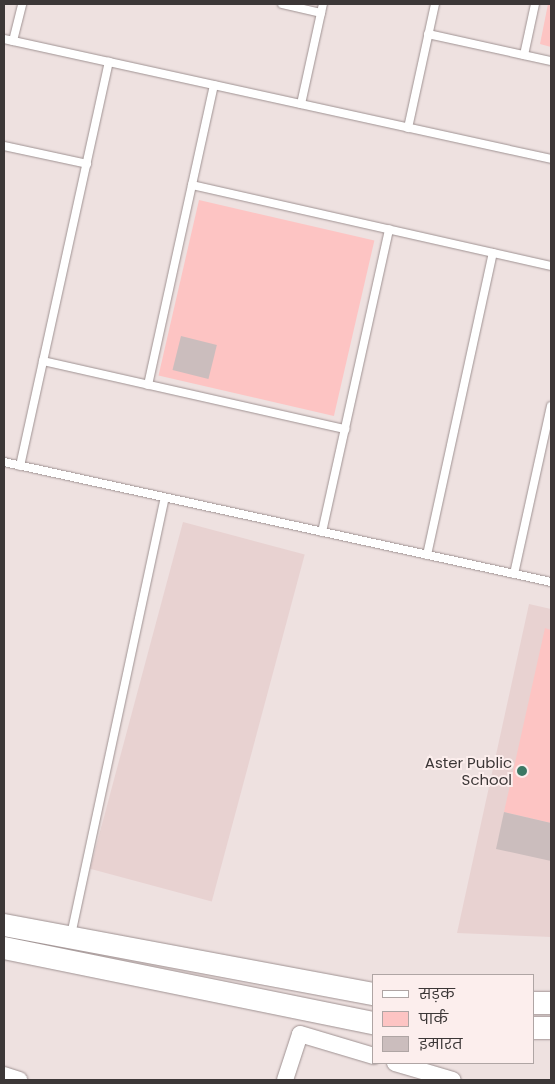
<!DOCTYPE html>
<meta charset="utf-8">
<style>
body{margin:0}
#map{position:relative;width:555px;height:1084px;overflow:hidden;background:#eee1e0;font-family:Poppins,"Noto Sans Devanagari",sans-serif}
div>[style]{position:absolute}
[style*='--x']{left:calc(var(--x)*1px);top:calc(var(--y)*1px);width:calc(var(--w)*1px);rotate:calc(var(--a)*1deg)}
.built>*{inset:0;background:#e8d2d1;transform-origin:0 0}
.green>*{inset:0;background:#fdc4c3;transform-origin:0 0}
.building>*{inset:0;background:#cbbdbd;transform-origin:0 0}
.roads{filter:drop-shadow(0 0 1px #9f9292) drop-shadow(0 0 1px #9f9292)}
.lane>*{height:8px;margin:-4px;padding:0 4px;transform-origin:4px;border-radius:4px;background:#fff}
.street>*{height:16px;margin:-8px;padding:0 8px;transform-origin:8px;border-radius:8px;background:#fff}
.secondary>*{height:22px;margin:-11px;padding:0 11px;transform-origin:11px;border-radius:11px;background:#fff}
.dots>*{width:14px;height:14px;translate:-50% -50%;box-sizing:border-box;border:2px solid #fceeed;border-radius:50%}
span{translate:-50% -50%;white-space:nowrap;text-align:center;line-height:1.15;-webkit-text-stroke:4px #fceeed;paint-order:stroke}
.poi-label{font-size:15px;color:#3c3737}
.right{translate:-100% -50%;text-align:right}
.frame{position:absolute;inset:0;border:5px solid #3c3737;pointer-events:none}
.legend{position:absolute;left:372px;top:974px;width:162px;height:90px;box-sizing:border-box;background:#fceeed;border:1px solid #afa5a4;margin:0;padding:6px 9px;list-style:none;font-size:15px;color:#3c3737}
.legend li{display:flex;align-items:center;gap:10px;height:25px}
.legend b{width:25px;border:1px solid #afa5a4}
</style>
<div id="map">
<div class="built">
<div style="left:183px;top:522px;width:126px;height:359px;rotate:15deg"></div>
<div style="clip-path:polygon(529px 604px,551px 609px,551px 937px,457px 933px)"></div>
</div>
<div class="green">
<div style="clip-path:polygon(548px 4px,551px 4px,551px 47px,540px 44px)"></div>
<div style="left:199px;top:200px;width:180px;height:180px;rotate:13deg"></div>
<div style="clip-path:polygon(545px 628px,551px 630px,551px 823px,504px 812px)"></div>
</div>
<div class="building">
<div style="left:181px;top:336px;width:37px;height:35px;rotate:14deg"></div>
<div style="clip-path:polygon(504px 812px,551px 823px,551px 861px,496px 849px)"></div>
</div>
<div class="roads">
<div class="lane">
<div style="--x:282;--y:4;--w:40;--a:13"></div>
<div style="--x:428;--y:34;--w:126;--a:12.4"></div>
<div style="--x:4;--y:39;--w:560;--a:12.37"></div>
<div style="--x:13;--y:41;--w:38;--a:-76"></div>
<div style="--x:524;--y:55;--w:52;--a:-77.8"></div>
<div style="--x:301;--y:104;--w:102;--a:-77.6"></div>
<div style="--x:408;--y:128;--w:127;--a:-77.7"></div>
<div style="--x:4;--y:146;--w:85;--a:12.2"></div>
<div style="--x:192;--y:185;--w:368;--a:12.7"></div>
<div style="--x:43;--y:361;--w:310;--a:12.7"></div>
<div style="--x:148;--y:385;--w:307;--a:-77.6"></div>
<div style="--x:4;--y:462;--w:560;--a:12.37"></div>
<div style="--x:20;--y:466;--w:414;--a:-77.6"></div>
<div style="--x:322;--y:532;--w:310;--a:-77.5"></div>
<div style="--x:427;--y:555;--w:309;--a:-77.7"></div>
<div style="--x:514;--y:574;--w:172;--a:-77.6"></div>
<div style="--x:71;--y:935;--w:447;--a:-77.9"></div>
</div>
<div class="street">
<div style="--x:395;--y:1063;--w:60;--a:16.3"></div>
<div style="--x:4;--y:1075;--w:16;--a:18"></div>
<div style="--x:285;--y:1080;--w:48;--a:-71.9"></div>
<div style="--x:300;--y:1034;--w:77;--a:16.6"></div>
</div>
<div class="secondary">
<div style="--x:4;--y:925;--w:376;--a:10.6"></div>
<div style="--x:4;--y:948;--w:378;--a:11.5"></div>
<div style="--x:534;--y:1003;--w:17;--a:0"></div>
<div style="--x:534;--y:1028;--w:17;--a:0"></div>
</div>
</div>
<div class="dots">
<div style="left:522px;top:771px;background:#3b7864"></div>
</div>
<div class="poi-label">
<span class="right" style="left:512px;top:771px">Aster Public<br>School</span>
</div>
<div class="frame"></div>
<ul class="legend">
<li><b style="height:6px;background:#fff"></b>सड़क</li>
<li><b style="height:14px;background:#fdc4c3"></b>पार्क</li>
<li><b style="height:14px;background:#cbbdbd"></b>इमारत</li>
</ul>
</div>
